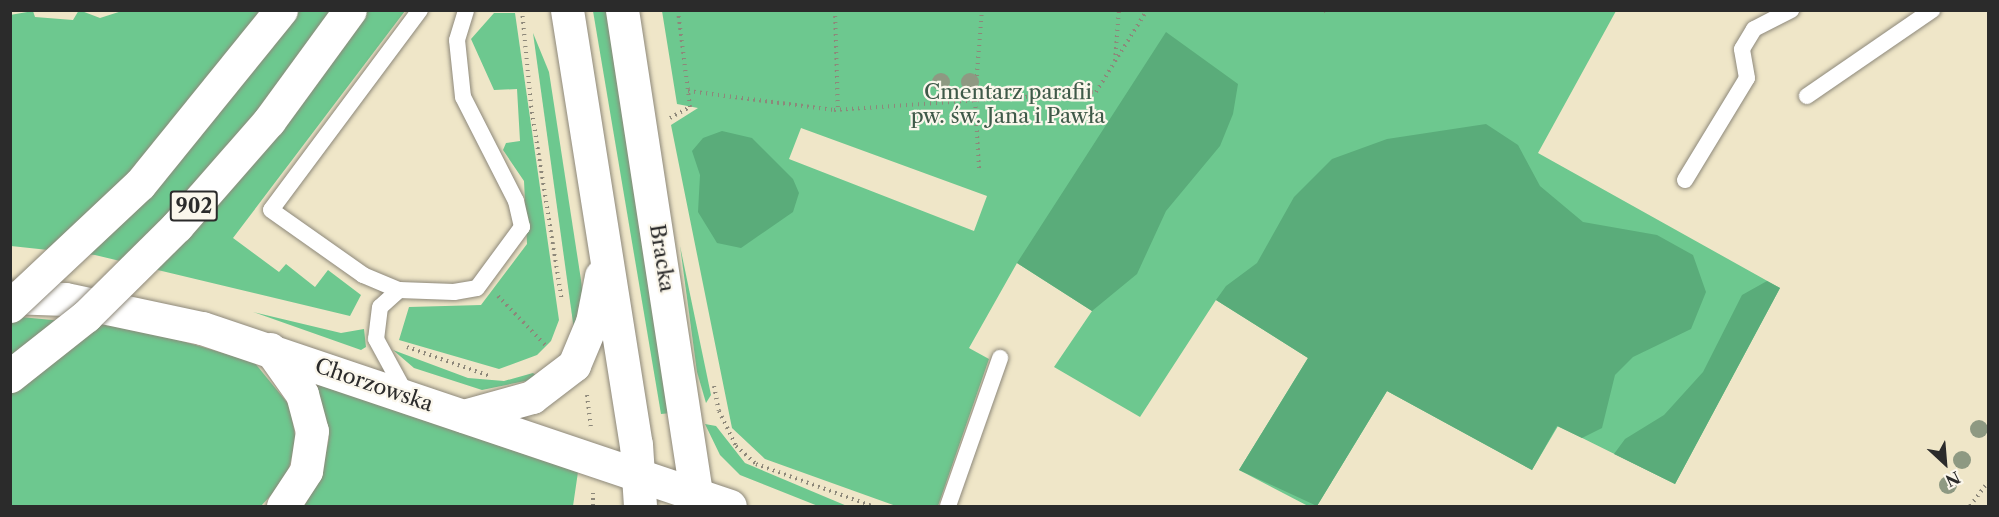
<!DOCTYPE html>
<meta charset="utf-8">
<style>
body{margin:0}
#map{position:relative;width:1999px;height:517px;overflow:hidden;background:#efe6c8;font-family:"Libre Caslon Text",serif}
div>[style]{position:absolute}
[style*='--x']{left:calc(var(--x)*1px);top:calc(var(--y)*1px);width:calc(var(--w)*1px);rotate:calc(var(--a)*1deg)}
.green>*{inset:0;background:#6dc88f}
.forest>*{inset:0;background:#5aac7a}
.path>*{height:4px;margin-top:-2px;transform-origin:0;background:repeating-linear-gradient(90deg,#8d887a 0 1.5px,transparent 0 6px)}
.roads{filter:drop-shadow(0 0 2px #8d887a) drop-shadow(0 0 2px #8d887a)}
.lane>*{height:16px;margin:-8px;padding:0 8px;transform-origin:8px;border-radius:8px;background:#fff}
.secondary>*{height:33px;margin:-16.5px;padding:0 16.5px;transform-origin:16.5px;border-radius:16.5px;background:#fff}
.bridges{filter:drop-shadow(0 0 2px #8d887a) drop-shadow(0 0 2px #8d887a)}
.primary-bridge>*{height:33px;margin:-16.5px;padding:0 16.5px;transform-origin:16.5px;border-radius:16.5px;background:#fff}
.trees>*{width:18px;height:18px;margin:-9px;border-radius:50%;background:#8e9982}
span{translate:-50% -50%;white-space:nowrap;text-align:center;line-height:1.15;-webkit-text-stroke:4.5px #fbf7ec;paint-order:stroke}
.shield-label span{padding:2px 4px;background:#fbf7ec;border:2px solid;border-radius:4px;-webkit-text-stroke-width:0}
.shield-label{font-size:20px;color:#2b2b2b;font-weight:700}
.park-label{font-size:21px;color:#3f5a49}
.street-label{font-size:21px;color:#2b2b2b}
.frame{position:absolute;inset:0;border:12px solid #2b2b2b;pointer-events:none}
.north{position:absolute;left:1915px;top:433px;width:60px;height:60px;-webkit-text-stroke:4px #fbf7ec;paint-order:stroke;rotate:154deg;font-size:16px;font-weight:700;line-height:24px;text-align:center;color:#2b2b2b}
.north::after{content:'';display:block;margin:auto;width:21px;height:27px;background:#2b2b2b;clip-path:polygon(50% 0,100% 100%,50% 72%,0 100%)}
</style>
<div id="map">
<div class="green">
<div style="clip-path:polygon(79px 10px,100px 18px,125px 10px,405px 11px,233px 238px,279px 272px,286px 264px,315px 287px,328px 270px,361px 295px,350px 316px,95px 255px,11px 246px,10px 15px,33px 11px,35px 17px,73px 20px)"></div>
<div style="clip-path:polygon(593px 11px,606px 11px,671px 413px,661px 414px)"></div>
<div style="clip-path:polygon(evenodd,662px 11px,1616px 11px,1538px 153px,1780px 288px,1675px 484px,1558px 426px,1532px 470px,1387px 391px,1317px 506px,1308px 506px,1239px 470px,1308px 358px,1216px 300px,1140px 417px,1054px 367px,1092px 311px,1017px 263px,969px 348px,989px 359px,938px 506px,896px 506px,765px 459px,732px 428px,671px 125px,698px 108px,677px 104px,662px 11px,801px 128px,987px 196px,974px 231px,789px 159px,801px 128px)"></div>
<div style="clip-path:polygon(494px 13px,515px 13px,559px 320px,551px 341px,537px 355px,499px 369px,399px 340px,409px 307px,481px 305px,527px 244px,524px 181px,503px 150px,506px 143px,520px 141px,517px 89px,494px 90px,471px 39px)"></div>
<div style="clip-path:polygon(533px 33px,549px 72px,581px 280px,583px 297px,574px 330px)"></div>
<div style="clip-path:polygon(680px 246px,711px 395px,706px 403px,697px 372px)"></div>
<div style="clip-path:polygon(253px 312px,341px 333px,364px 329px,366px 347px,361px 350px)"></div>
<div style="clip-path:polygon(10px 316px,137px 328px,254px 362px,290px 406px,296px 441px,286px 479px,261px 506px,11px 506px)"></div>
<div style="clip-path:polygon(393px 350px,468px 378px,504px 381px,533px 373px,540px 378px,482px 390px,414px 368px)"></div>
<div style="clip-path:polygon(315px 383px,578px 472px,573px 506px,304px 506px,321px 477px,329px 438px)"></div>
<div style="clip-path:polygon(705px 424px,716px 426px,745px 463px,847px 506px,818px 506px,740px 475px,720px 455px)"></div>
</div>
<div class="forest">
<div style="clip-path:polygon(1166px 32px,1238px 84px,1233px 114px,1220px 146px,1166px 211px,1137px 274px,1092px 311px,1017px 263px)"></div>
<div style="clip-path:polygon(1486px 124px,1518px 145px,1540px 186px,1583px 222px,1657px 235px,1693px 255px,1706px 292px,1691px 329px,1633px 357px,1615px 375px,1602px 428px,1582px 438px,1557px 426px,1532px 470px,1387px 391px,1317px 506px,1239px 470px,1308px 358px,1216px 300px,1226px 286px,1257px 263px,1294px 197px,1332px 159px,1387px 139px)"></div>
<div style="clip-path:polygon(722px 131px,752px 138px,793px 179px,799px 193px,793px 212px,741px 248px,717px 243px,698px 212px,700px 175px,692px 151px,703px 138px)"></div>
<div style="clip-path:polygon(1767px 281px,1780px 288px,1675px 484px,1614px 454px,1625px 439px,1664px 415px,1703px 372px,1742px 295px)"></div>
</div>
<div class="path">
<div style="--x:522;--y:10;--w:96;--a:84.6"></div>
<div style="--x:531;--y:106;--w:197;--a:81"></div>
<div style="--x:835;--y:10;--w:100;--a:88.3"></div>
<div style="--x:1323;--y:12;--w:2;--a:-63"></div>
<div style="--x:1115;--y:61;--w:51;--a:-85.5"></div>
<div style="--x:688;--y:91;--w:147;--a:7.4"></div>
<div style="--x:834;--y:110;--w:263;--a:-3.9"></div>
<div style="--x:1096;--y:92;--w:97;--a:-58.1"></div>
<div style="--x:670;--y:118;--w:23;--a:-29"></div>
<div style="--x:690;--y:107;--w:98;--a:-97.1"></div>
<div style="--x:979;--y:168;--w:68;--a:-93.4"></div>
<div style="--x:975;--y:100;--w:90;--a:-85.6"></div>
<div style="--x:498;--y:296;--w:71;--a:46.1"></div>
<div style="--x:407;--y:347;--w:88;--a:19.3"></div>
<div style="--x:714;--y:386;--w:25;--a:79"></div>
<div style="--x:587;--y:395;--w:33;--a:83"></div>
<div style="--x:719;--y:411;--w:39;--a:64"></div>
<div style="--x:736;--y:446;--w:27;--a:42"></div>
<div style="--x:756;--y:464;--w:123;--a:19.9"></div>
<div style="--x:593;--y:506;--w:13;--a:-90"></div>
<div style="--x:1970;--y:506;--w:30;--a:-53"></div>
</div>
<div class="roads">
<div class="lane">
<div style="--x:420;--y:10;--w:249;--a:126.7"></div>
<div style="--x:271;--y:210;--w:113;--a:35.2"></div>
<div style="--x:363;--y:275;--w:39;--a:23"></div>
<div style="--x:399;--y:290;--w:55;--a:2.1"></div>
<div style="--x:454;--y:292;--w:23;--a:-10"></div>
<div style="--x:477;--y:288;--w:76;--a:-53.6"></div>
<div style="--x:522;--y:227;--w:27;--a:-103"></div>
<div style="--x:516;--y:201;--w:117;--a:-117"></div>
<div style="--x:463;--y:97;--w:57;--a:-96"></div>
<div style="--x:457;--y:40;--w:31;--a:-73"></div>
<div style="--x:1807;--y:96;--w:152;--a:-34.5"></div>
<div style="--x:1685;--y:180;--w:119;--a:-58.7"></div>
<div style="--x:1747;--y:78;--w:29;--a:-100"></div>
<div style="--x:1742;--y:49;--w:23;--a:-59"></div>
<div style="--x:1754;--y:29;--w:42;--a:-27.2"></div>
<div style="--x:399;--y:290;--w:25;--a:138"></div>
<div style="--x:380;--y:307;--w:32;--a:97"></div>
<div style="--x:376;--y:339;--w:63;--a:61.4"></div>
<div style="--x:948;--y:506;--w:157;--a:-70.6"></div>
</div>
<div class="secondary">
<div style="--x:567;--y:10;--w:439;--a:81"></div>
<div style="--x:636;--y:444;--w:62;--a:86.3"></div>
<div style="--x:622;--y:10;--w:502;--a:81.29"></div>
<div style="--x:10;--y:297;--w:55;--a:2.1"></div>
<div style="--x:65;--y:299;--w:140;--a:12"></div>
<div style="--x:202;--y:328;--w:557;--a:18.63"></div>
<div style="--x:270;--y:349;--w:55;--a:54.6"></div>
<div style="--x:302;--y:394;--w:38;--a:75"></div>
<div style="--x:312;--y:431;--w:40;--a:98.5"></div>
<div style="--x:306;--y:471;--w:42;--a:123.3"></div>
<div style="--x:464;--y:416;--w:71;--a:-15.6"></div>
<div style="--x:532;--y:397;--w:53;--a:-37.3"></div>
<div style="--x:574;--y:365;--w:47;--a:-67.3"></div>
<div style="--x:592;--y:322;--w:47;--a:-78.9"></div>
</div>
</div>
<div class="bridges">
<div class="primary-bridge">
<div style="--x:10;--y:306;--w:178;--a:-43.2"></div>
<div style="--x:140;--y:184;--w:224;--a:-51"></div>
<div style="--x:10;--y:376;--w:97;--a:-38.3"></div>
<div style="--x:86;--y:316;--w:128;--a:-44.7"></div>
<div style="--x:177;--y:226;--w:140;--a:-48.8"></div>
<div style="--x:269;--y:121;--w:137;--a:-53.9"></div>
</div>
</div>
<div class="trees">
<div style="left:941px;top:82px"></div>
<div style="left:970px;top:82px"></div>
<div style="left:1979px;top:429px"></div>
<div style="left:1962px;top:460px"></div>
<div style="left:1948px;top:485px"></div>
</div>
<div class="shield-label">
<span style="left:194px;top:206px">902</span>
</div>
<div class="park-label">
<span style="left:1008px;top:104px">Cmentarz parafii<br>pw. św. Jana i Pawła</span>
</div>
<div class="street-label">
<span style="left:662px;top:258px;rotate:81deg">Bracka</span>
<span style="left:374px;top:385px;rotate:19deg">Chorzowska</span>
</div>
<div class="frame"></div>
<div class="north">N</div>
</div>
